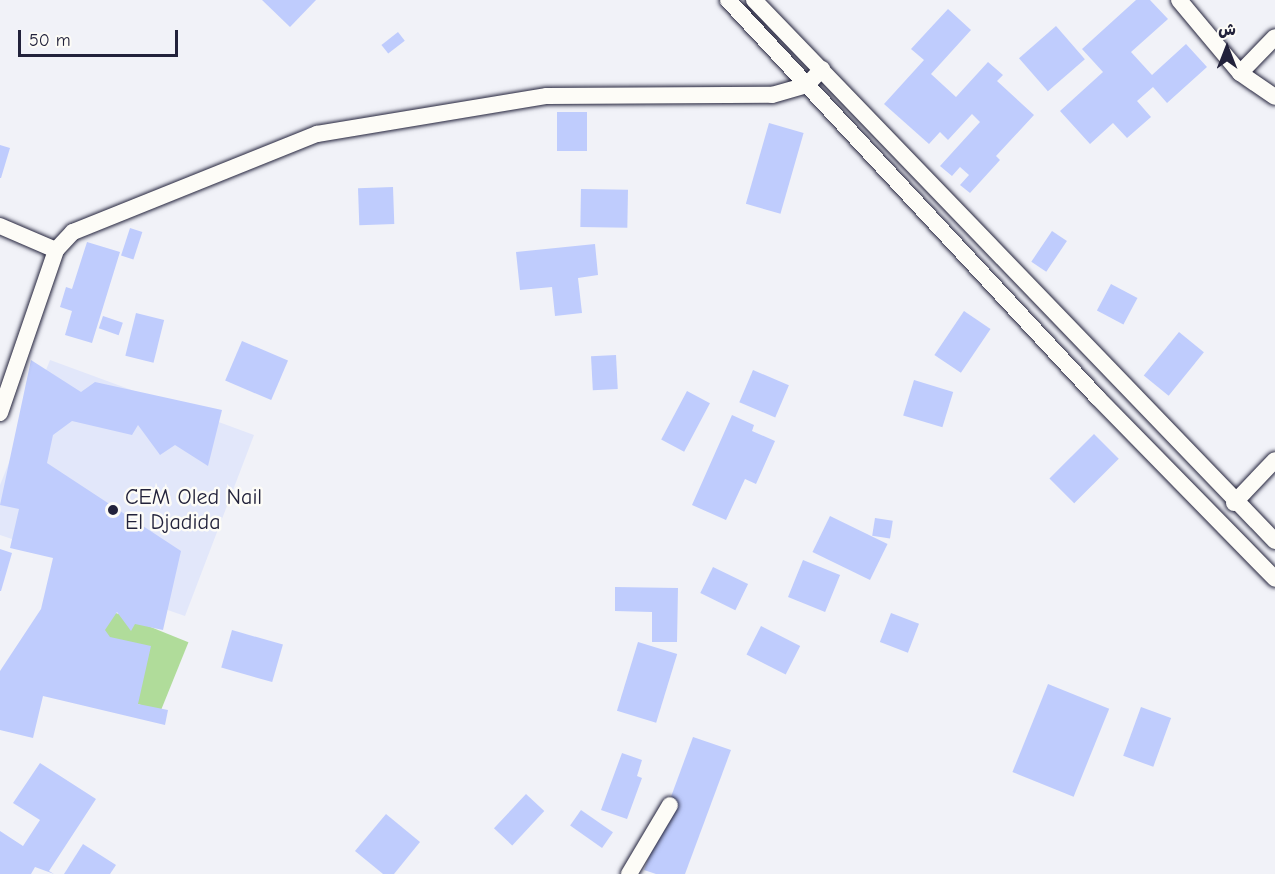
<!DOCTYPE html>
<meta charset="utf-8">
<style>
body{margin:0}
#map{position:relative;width:1275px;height:874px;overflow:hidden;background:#f1f2f8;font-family:"Comic Neue","Playpen Sans Arabic",sans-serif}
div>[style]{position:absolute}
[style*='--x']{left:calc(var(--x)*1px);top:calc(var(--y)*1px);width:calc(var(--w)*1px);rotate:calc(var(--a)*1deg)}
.built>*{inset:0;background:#e2e7fa}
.green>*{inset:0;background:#b0dc9a;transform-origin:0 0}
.building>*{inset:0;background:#bfccfd;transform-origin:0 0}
.roads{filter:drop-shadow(0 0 2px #22223b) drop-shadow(0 0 2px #22223b)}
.street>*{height:16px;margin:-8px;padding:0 8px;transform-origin:8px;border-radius:8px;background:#fdfcf7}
.dots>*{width:16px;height:16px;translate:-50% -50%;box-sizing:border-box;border:3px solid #fdfcf7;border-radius:50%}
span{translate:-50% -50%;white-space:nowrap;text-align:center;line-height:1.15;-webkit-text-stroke:5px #fdfcf7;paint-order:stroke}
.poi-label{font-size:22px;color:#22223b}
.left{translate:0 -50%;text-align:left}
.north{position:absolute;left:1197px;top:18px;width:60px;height:60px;-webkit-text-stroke:4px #fdfcf7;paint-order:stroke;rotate:0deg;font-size:16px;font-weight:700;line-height:24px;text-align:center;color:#22223b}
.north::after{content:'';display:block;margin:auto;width:21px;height:27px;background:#22223b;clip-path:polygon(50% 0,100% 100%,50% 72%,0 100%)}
.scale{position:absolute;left:18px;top:30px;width:160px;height:27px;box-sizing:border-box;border:3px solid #22223b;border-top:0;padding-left:8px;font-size:18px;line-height:21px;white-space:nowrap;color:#22223b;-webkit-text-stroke:4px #fdfcf7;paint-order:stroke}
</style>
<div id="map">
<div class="built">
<div style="clip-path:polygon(50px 360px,254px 435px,185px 616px,61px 573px,54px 553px,0 535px,0 485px)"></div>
</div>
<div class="green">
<div style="left:54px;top:588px;width:145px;height:76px;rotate:22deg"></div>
</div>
<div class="building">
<div style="clip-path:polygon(262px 0,316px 0,290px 27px)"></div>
<div style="clip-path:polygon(1136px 0,1150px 0,1168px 19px,1131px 52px,1152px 75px,1186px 44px,1207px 67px,1167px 103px,1153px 87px,1137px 101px,1151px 117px,1127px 138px,1113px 123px,1090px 144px,1060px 111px,1103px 72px,1082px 49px)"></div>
<div style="clip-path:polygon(948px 9px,971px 30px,931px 74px,956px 97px,988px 62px,1003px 75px,997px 81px,1034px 115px,996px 156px,1000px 160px,970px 193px,960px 185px,969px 175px,960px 167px,952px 176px,940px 166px,980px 122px,972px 114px,948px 140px,940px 132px,929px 144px,884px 104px,924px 60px,911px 49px)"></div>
<div style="left:1056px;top:26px;width:44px;height:49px;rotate:49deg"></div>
<div style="left:398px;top:32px;width:11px;height:21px;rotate:52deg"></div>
<div style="left:587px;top:112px;width:39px;height:30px;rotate:90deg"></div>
<div style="left:769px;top:123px;width:36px;height:84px;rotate:16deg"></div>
<div style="clip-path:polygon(0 145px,10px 148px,1px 178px,0 178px)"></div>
<div style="left:393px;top:187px;width:37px;height:35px;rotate:88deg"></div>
<div style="left:581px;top:189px;width:47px;height:38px;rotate:1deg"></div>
<div style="left:130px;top:228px;width:13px;height:29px;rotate:18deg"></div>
<div style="left:1052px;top:231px;width:18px;height:37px;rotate:34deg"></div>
<div style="clip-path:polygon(87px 242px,120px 252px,92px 343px,65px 335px,72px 311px,60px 307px,66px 287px,72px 289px)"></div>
<div style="clip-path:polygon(595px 244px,598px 275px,578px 278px,582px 313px,555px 316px,552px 287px,520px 290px,516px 252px)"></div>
<div style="left:1111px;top:284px;width:30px;height:30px;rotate:28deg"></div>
<div style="left:964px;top:311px;width:32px;height:53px;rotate:34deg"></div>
<div style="left:136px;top:313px;width:29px;height:44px;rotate:14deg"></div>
<div style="left:103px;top:316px;width:21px;height:13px;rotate:19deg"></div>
<div style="left:1179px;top:332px;width:32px;height:56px;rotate:39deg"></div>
<div style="left:242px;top:341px;width:50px;height:43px;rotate:23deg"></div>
<div style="left:616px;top:355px;width:34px;height:25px;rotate:87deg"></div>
<div style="clip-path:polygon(31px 360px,81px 392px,95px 382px,222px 410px,208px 466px,175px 445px,160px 455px,138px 425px,132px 435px,72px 421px,53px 435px,47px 463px,181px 551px,163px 630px,135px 624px,131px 631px,117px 612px,105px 630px,110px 637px,151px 646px,138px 704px,168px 710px,165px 725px,43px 696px,33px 738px,0 730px,0 671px,41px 609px,53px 558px,10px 548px,19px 509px,0 505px)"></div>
<div style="left:753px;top:370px;width:39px;height:35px;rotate:23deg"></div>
<div style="left:914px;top:380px;width:41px;height:37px;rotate:17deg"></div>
<div style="left:687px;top:391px;width:26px;height:55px;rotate:28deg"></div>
<div style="clip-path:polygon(732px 415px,754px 425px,752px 431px,775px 441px,756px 484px,745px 479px,726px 520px,692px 505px)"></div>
<div style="left:1094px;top:434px;width:35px;height:63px;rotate:45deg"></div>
<div style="left:830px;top:516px;width:64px;height:40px;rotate:26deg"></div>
<div style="left:875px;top:518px;width:18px;height:18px;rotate:9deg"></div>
<div style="clip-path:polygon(0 549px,12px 553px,1px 591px,0 591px)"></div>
<div style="left:803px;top:560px;width:40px;height:40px;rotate:22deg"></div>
<div style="left:713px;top:567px;width:39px;height:29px;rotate:26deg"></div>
<div style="clip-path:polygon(615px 587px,678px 588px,677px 642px,652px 642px,652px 612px,615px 611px)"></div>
<div style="left:891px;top:613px;width:30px;height:31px;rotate:21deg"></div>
<div style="left:761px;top:626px;width:44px;height:32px;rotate:27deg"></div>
<div style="left:232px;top:630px;width:53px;height:39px;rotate:16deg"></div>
<div style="left:638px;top:642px;width:41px;height:72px;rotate:17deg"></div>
<div style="left:1048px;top:684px;width:66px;height:95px;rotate:22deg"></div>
<div style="left:1141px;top:707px;width:32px;height:52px;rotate:20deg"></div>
<div style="clip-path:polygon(693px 737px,731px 750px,685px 874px,656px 874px,644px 870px)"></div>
<div style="clip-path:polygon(622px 753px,642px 760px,637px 776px,642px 778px,627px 819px,601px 810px)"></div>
<div style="clip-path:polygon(40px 763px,96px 799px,49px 871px,54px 874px,35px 867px,31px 874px,0 874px,0 831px,23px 846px,40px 820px,13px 803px)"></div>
<div style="left:526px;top:794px;width:25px;height:47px;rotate:43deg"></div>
<div style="left:581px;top:810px;width:39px;height:19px;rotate:35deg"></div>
<div style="clip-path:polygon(386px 814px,420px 842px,394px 874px,383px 874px,355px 851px)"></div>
<div style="clip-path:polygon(83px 844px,116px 865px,110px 874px,64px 874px)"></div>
</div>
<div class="roads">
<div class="street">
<div style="--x:728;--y:0;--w:543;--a:47.09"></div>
<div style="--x:1098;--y:398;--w:253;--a:45.6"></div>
<div style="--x:754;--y:0;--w:751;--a:46.08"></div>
<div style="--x:1179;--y:0;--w:95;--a:50.1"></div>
<div style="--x:1240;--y:73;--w:42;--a:34.4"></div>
<div style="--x:1240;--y:73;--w:50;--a:-45.8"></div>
<div style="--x:0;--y:226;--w:61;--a:23.2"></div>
<div style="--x:0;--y:413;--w:172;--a:-71"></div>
<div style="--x:56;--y:250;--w:25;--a:-47"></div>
<div style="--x:73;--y:232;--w:263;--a:-21.9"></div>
<div style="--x:317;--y:134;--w:233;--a:-9.4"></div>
<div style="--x:547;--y:96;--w:225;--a:-0.3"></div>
<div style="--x:772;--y:95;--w:36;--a:-16"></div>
<div style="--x:807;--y:85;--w:22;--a:-47"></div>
<div style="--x:1234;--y:503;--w:59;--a:-46.4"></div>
<div style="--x:629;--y:874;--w:80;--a:-59.3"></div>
</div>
</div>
<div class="dots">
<div style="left:113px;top:510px;background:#22223b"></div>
</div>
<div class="poi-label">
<span class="left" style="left:125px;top:510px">CEM Oled Nail<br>El Djadida</span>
</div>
<div class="north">ش</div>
<div class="scale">50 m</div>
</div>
